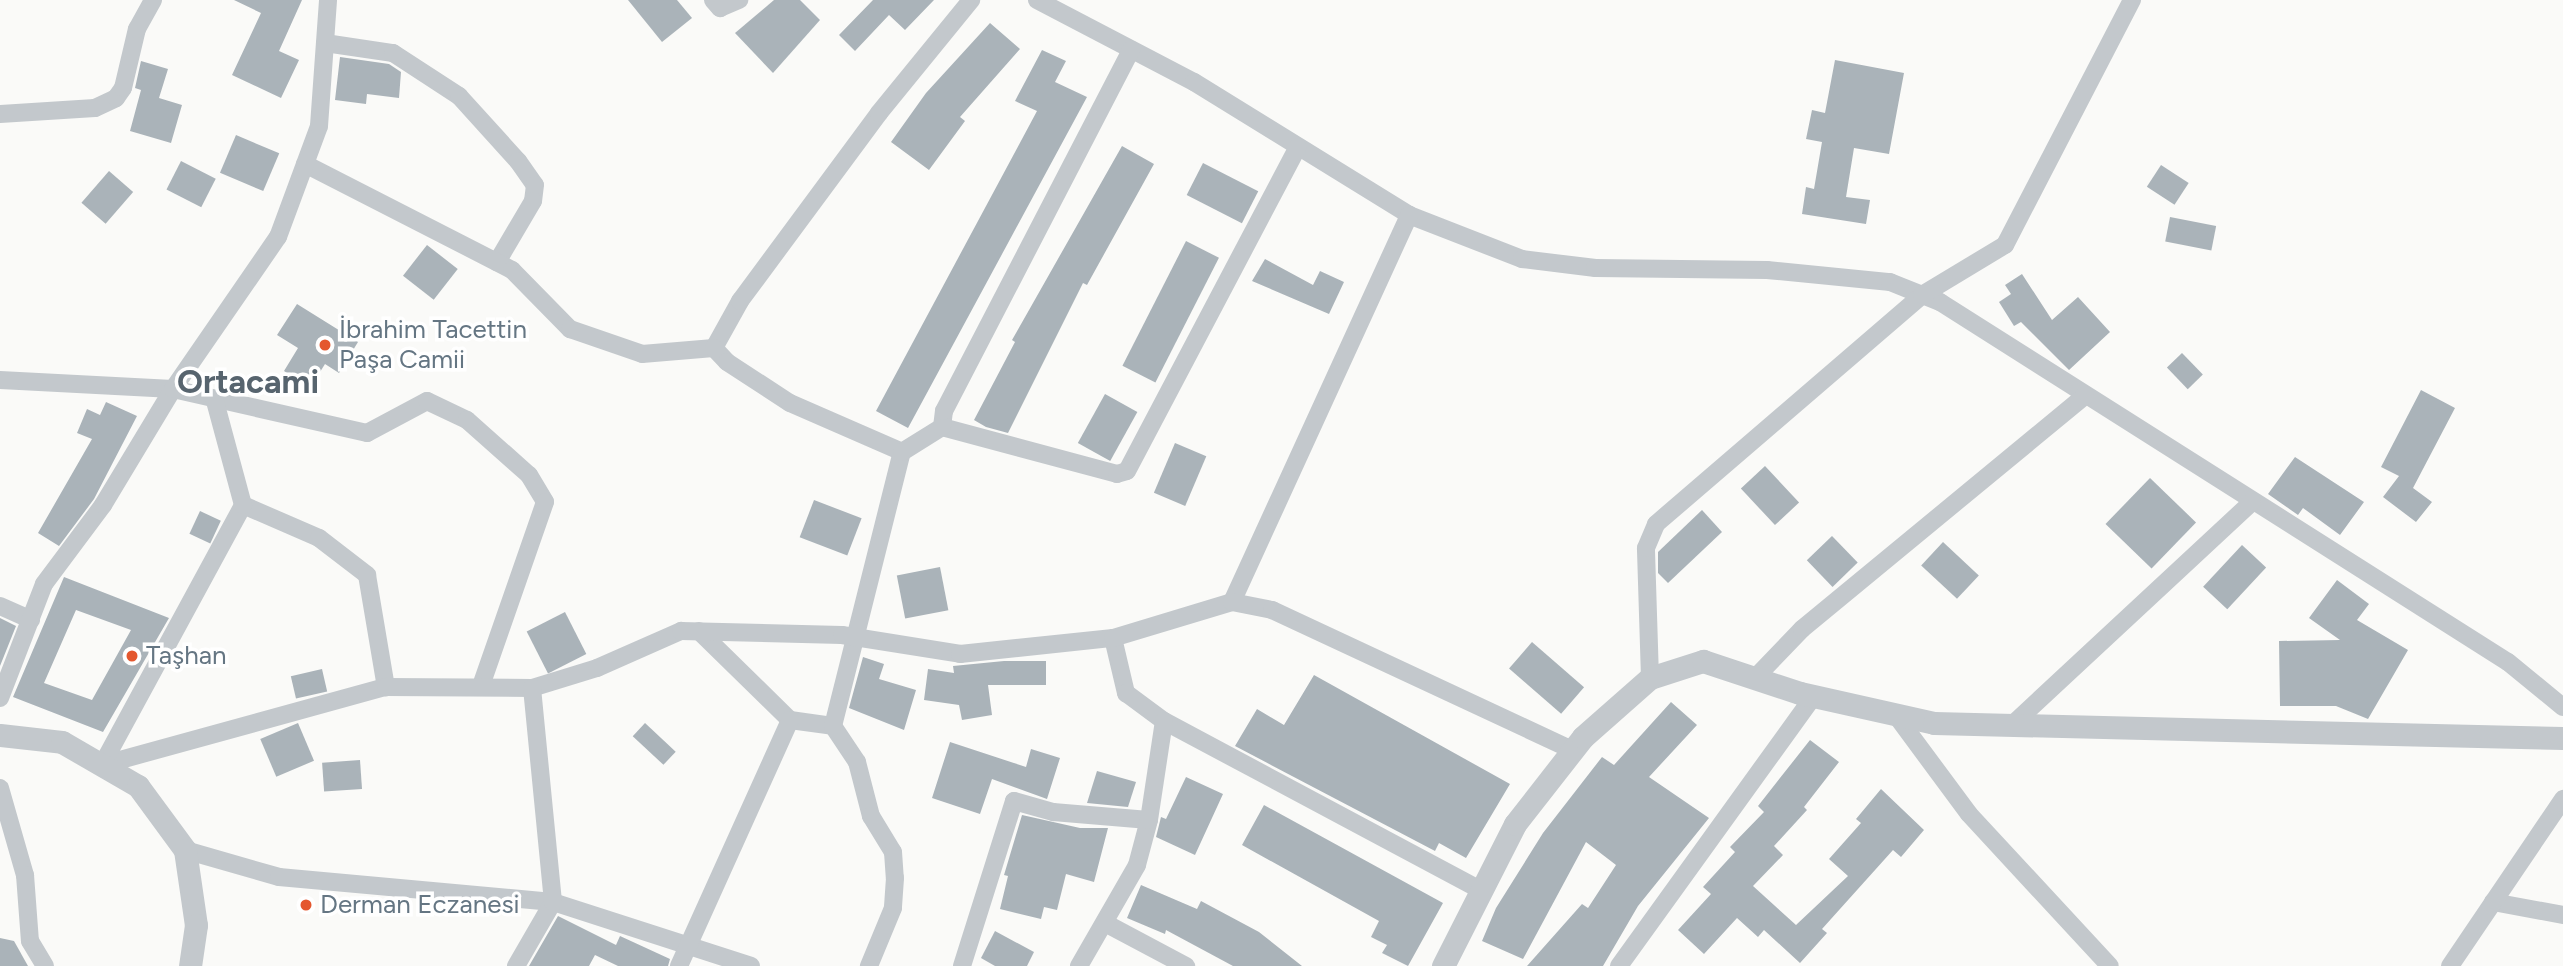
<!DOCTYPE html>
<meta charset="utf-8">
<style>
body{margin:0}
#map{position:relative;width:2563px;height:966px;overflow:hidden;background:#fafaf8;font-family:Figtree,sans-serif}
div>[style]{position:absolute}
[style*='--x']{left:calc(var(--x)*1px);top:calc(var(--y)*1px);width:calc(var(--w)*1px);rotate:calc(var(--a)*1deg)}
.building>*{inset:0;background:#aab3b9;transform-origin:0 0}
.minor>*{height:18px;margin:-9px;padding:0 9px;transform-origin:9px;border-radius:9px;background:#c3c8cc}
.tertiary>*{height:23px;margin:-11.5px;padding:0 11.5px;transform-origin:11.5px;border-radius:11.5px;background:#c3c8cc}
.dots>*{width:19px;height:19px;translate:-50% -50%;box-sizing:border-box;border:4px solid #fff;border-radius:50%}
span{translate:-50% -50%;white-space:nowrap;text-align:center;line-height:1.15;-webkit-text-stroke:7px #fff;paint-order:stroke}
.poi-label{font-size:26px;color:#657683}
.left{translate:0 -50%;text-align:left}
.district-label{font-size:33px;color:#57646e;font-weight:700}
</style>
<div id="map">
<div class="building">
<div style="clip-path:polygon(234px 0,302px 0,279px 51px,299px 60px,281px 98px,232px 75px,261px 13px)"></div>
<div style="clip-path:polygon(628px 0,677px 0,692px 18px,662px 42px)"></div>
<div style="clip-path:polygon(774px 0,800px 0,820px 20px,773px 73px,735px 33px)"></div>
<div style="clip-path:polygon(873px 0,934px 0,905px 30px,889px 15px,855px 51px,839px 35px)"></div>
<div style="clip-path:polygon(990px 23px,1020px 49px,960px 117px,965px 121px,929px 170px,891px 142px,926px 93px)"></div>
<div style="clip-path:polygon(1042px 50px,1066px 61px,1055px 82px,1087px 97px,908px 428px,876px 411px,1037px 111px,1015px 101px)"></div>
<div style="clip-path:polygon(340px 57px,389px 64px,401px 72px,399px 98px,367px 94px,366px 104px,335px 100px)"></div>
<div style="clip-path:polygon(1835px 60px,1904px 73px,1889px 154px,1854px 148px,1846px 197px,1870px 200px,1866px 224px,1802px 214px,1806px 187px,1814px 189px,1822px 142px,1806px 139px,1812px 110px,1825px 113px)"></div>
<div style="clip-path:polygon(141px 61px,168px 69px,159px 98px,182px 105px,171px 143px,130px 131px,141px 90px,135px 88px)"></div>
<div style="left:236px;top:135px;width:47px;height:41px;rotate:23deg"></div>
<div style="clip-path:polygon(1122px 146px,1154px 164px,1087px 285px,1083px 283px,1008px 433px,986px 427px,974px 420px,1015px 342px,1012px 340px)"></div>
<div style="left:181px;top:161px;width:39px;height:32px;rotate:27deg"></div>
<div style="left:1203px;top:163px;width:62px;height:36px;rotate:27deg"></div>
<div style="left:2161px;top:165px;width:33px;height:26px;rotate:33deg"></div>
<div style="left:109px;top:171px;width:32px;height:42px;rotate:41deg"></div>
<div style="left:2170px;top:217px;width:47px;height:25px;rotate:11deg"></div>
<div style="left:1186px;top:241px;width:37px;height:140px;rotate:27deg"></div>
<div style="left:427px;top:245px;width:39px;height:39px;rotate:38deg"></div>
<div style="clip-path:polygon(1265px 259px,1313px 285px,1320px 271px,1344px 282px,1329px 314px,1252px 281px)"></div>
<div style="clip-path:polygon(2022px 274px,2052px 320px,2078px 297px,2110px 332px,2069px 370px,2021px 322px,2014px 326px,1999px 302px,2011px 294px,2005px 285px)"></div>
<div style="clip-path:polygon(297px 304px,358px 342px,339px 373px,325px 364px,310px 388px,284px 371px,298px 348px,277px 335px)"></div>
<div style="left:2182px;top:353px;width:30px;height:21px;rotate:46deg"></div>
<div style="clip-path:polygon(2421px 390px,2455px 408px,2413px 488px,2432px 502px,2416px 522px,2383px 497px,2399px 476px,2381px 467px)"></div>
<div style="left:1105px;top:394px;width:37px;height:56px;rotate:29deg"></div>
<div style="clip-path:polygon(106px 402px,137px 416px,94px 499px,59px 546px,38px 533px,92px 439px,77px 433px,87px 409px,100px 415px)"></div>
<div style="left:1175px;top:443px;width:34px;height:54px;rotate:23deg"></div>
<div style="clip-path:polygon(2295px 457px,2364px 502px,2340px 535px,2303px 508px,2298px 515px,2268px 494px)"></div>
<div style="left:1765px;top:466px;width:50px;height:33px;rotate:47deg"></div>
<div style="left:2150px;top:478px;width:64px;height:64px;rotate:44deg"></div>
<div style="left:814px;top:500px;width:51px;height:40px;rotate:21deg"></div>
<div style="clip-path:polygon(1702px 510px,1722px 532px,1668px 583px,1658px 573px,1658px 552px)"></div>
<div style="left:200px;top:511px;width:23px;height:25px;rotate:25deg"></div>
<div style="left:1832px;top:536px;width:37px;height:35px;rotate:46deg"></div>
<div style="left:1943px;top:542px;width:49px;height:32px;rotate:43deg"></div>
<div style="left:2242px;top:545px;width:33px;height:57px;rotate:43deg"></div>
<div style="left:940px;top:567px;width:44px;height:44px;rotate:79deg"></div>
<div style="clip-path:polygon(evenodd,64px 577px,169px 618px,103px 732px,13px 697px,64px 577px,76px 610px,131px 630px,92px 700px,44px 683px,76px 610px)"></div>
<div style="clip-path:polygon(2337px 580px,2369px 604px,2357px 620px,2408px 650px,2368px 719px,2336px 706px,2280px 706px,2279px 641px,2340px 640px,2309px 618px)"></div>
<div style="left:565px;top:612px;width:47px;height:43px;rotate:63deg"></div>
<div style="clip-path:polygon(0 618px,16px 626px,0 666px)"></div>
<div style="left:1532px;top:642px;width:69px;height:35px;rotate:41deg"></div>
<div style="clip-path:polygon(863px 657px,884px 664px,879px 679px,916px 690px,904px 730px,849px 708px)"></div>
<div style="clip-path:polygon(1004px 661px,1046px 661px,1046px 685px,988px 685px,992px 715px,962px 720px,959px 705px,924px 700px,928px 669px,954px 673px,953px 666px)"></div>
<div style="left:322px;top:669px;width:23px;height:32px;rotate:77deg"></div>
<div style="clip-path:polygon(1314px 675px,1510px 784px,1466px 858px,1439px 843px,1435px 851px,1235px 746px,1257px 709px,1284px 725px)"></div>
<div style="clip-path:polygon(1671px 702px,1697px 725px,1649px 777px,1709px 818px,1638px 906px,1603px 966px,1527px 966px,1582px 904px,1588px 908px,1616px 865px,1586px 842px,1523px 959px,1482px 941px,1496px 908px,1543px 833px,1602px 757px,1614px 765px)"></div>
<div style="left:298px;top:723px;width:41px;height:41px;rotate:67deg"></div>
<div style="left:645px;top:723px;width:42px;height:18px;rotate:43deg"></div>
<div style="clip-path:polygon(1810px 740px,1839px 762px,1804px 807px,1807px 810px,1774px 846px,1783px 855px,1753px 886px,1796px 925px,1848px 876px,1829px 859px,1861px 823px,1856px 819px,1881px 789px,1924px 830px,1901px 857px,1893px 850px,1822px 929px,1827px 933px,1800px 963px,1764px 930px,1758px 937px,1737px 918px,1704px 954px,1678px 930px,1711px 894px,1703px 887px,1735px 852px,1730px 847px,1764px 812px,1758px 806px)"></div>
<div style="clip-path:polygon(950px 742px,1026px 767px,1031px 749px,1060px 758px,1047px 799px,992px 779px,980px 814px,932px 798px)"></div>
<div style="left:360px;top:760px;width:29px;height:38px;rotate:86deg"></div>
<div style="clip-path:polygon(1097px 771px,1136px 782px,1128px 807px,1087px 803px)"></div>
<div style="clip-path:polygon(1186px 777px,1223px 794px,1195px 855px,1156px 837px,1161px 817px,1166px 819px)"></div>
<div style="clip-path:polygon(1264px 805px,1443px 903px,1408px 966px,1382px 953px,1387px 945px,1371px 937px,1379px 921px,1242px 845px)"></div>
<div style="clip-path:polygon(1022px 815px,1080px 828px,1108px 828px,1094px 882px,1066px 874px,1057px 910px,1044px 907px,1041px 919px,1000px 909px,1008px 876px,1004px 875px)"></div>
<div style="clip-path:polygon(1141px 885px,1197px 909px,1201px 901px,1259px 932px,1302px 966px,1233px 966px,1166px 930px,1165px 934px,1127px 918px)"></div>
<div style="clip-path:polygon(558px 916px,616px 945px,620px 936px,670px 959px,668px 966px,618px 966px,595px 955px,589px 966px,529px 966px)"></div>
<div style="clip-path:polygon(995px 931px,1034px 952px,1027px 966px,995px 966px,981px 958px)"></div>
<div style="clip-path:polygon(0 938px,14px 941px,28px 966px,0 966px)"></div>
</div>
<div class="minor">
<div style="--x:713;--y:0;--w:11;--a:49"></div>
<div style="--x:720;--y:8;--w:21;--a:-23"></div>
<div style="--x:1037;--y:0;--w:177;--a:27.6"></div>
<div style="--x:1194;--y:82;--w:253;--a:31.7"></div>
<div style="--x:1409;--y:215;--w:121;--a:21.3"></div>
<div style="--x:1522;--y:259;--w:74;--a:7"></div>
<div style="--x:1595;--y:268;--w:172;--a:0.7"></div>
<div style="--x:1767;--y:270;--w:124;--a:5.6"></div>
<div style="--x:1890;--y:282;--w:54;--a:21.8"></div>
<div style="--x:1940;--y:302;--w:672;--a:32.37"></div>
<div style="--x:2508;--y:662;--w:71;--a:39.3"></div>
<div style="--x:325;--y:43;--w:69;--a:8.4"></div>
<div style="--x:393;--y:53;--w:79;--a:33.1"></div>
<div style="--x:459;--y:96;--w:88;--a:47.8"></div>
<div style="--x:518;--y:161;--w:29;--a:55"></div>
<div style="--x:535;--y:185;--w:16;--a:97"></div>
<div style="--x:533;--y:201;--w:71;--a:120.5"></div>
<div style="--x:0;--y:114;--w:95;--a:-3.6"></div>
<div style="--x:95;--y:108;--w:23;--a:-25"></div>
<div style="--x:116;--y:98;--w:12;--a:-55"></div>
<div style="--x:123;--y:88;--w:61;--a:-76.7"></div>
<div style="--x:137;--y:29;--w:33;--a:-61"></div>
<div style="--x:305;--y:164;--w:233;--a:27.1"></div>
<div style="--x:512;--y:270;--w:83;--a:45.5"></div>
<div style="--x:570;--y:329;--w:76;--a:19.1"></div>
<div style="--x:642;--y:354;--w:72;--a:-4.8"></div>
<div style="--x:714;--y:348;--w:54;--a:-61"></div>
<div style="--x:740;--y:301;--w:234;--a:-53.5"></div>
<div style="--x:879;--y:113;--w:146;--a:-50.8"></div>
<div style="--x:714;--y:348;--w:19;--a:47"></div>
<div style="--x:727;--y:362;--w:75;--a:33.1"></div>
<div style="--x:790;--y:403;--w:122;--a:23.6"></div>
<div style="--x:0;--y:380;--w:173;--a:3"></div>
<div style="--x:173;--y:389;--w:199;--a:12.8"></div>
<div style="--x:367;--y:433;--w:68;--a:-28.1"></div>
<div style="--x:427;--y:401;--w:44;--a:25.4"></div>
<div style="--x:467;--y:420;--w:83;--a:41.6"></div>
<div style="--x:529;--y:475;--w:31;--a:59"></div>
<div style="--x:545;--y:502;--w:195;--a:109.2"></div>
<div style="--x:942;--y:427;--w:181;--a:15"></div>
<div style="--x:1117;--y:474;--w:10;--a:-17"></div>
<div style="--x:1127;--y:471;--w:366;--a:-62.2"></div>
<div style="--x:243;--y:505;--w:83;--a:23.5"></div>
<div style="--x:319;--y:538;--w:61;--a:37.6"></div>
<div style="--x:367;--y:575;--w:114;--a:80.4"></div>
<div style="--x:1232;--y:602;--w:426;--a:-65.4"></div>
<div style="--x:0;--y:606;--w:34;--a:24"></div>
<div style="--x:699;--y:631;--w:127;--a:44.4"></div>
<div style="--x:790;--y:720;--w:43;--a:7.9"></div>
<div style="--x:833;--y:726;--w:43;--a:56.3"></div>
<div style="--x:857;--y:762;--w:56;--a:75.5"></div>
<div style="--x:871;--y:816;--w:42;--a:58.6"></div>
<div style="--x:893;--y:852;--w:26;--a:86"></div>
<div style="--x:895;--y:878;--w:30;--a:94"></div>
<div style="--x:893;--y:908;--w:63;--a:112.5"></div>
<div style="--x:1113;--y:638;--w:57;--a:76.7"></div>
<div style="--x:1126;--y:693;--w:47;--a:36.4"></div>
<div style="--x:1164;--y:721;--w:358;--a:28.1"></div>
<div style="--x:1650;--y:678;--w:130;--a:-91.8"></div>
<div style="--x:1646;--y:548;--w:26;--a:-67"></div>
<div style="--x:1656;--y:524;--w:351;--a:-40.7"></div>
<div style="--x:1922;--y:295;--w:97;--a:-31.1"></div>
<div style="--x:2005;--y:245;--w:276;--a:-62.6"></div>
<div style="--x:1755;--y:678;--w:68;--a:-46.2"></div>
<div style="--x:1802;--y:629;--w:367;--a:-39.5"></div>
<div style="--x:0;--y:698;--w:122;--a:-68.9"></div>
<div style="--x:44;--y:584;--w:99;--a:-53.2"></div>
<div style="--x:103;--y:505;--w:135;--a:-58.9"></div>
<div style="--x:173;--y:389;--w:185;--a:-55.4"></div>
<div style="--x:278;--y:237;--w:118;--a:-69.7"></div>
<div style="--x:319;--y:126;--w:126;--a:-85.9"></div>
<div style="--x:1895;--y:714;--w:124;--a:53.5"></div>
<div style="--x:1969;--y:814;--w:207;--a:47.2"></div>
<div style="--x:2013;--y:724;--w:326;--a:-42.9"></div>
<div style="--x:833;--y:726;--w:283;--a:-75.9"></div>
<div style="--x:902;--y:452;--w:47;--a:-32"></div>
<div style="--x:942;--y:427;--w:16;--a:-83"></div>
<div style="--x:944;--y:411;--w:407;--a:-62.6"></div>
<div style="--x:102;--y:765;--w:295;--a:-15.4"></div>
<div style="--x:386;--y:687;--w:146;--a:0.4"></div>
<div style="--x:532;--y:688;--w:68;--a:-17.1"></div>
<div style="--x:597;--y:668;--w:92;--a:-23.8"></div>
<div style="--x:681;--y:631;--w:161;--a:1.4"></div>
<div style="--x:842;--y:635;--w:120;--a:9.1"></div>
<div style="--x:960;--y:654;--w:154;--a:-6"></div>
<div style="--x:1113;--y:638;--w:124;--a:-16.8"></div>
<div style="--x:1232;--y:602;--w:41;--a:11.3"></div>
<div style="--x:1272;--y:610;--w:331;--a:25"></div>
<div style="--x:102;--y:765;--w:296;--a:-61.5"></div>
<div style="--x:243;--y:505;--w:108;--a:-105.1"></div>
<div style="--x:0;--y:788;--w:91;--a:74"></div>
<div style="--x:25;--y:875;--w:66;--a:85.7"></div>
<div style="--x:30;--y:941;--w:29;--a:59"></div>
<div style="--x:185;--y:850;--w:98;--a:16"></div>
<div style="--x:279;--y:877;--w:275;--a:5.2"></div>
<div style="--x:553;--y:902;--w:208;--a:17.9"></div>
<div style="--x:2493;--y:902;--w:71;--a:10.5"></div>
<div style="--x:1105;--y:923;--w:92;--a:28"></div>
<div style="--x:516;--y:966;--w:74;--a:-60"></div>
<div style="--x:553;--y:902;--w:215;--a:-95.6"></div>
<div style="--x:679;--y:966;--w:270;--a:-65.7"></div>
<div style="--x:962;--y:966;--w:173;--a:-72.5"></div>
<div style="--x:1014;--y:801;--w:41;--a:15.8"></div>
<div style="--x:1053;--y:812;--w:96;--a:4.8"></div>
<div style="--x:1079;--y:966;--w:116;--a:-60.1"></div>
<div style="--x:1137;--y:865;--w:47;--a:-75.1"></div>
<div style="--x:1149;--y:820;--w:100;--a:-81.4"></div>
<div style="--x:1619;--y:966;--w:333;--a:-54.2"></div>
<div style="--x:2450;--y:966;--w:202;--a:-55.9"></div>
</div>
<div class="tertiary">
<div style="--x:0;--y:735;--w:62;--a:6.4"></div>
<div style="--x:62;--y:742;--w:88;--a:30.1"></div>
<div style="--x:138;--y:786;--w:79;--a:53.7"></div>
<div style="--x:185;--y:850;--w:76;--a:81.7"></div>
<div style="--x:196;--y:925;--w:41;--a:98.3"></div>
<div style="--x:1443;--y:966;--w:159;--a:-63.1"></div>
<div style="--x:1515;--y:824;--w:110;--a:-52"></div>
<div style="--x:1583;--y:737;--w:89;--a:-41.4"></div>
<div style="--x:1650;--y:678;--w:56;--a:-17.8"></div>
<div style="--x:1703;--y:661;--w:102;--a:18.3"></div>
<div style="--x:1800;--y:693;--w:137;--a:12.6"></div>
<div style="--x:1934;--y:723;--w:629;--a:1.37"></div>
</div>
<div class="dots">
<div style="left:325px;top:345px;background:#e4572e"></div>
<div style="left:132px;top:656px;background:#e4572e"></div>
<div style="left:306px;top:905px;background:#e4572e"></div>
</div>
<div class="poi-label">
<span class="left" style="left:339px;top:345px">İbrahim Tacettin<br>Paşa Camii</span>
<span class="left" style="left:146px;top:656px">Taşhan</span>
<span class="left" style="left:320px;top:905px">Derman Eczanesi</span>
</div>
<div class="district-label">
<span style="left:248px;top:382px">Ortacami</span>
</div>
</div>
